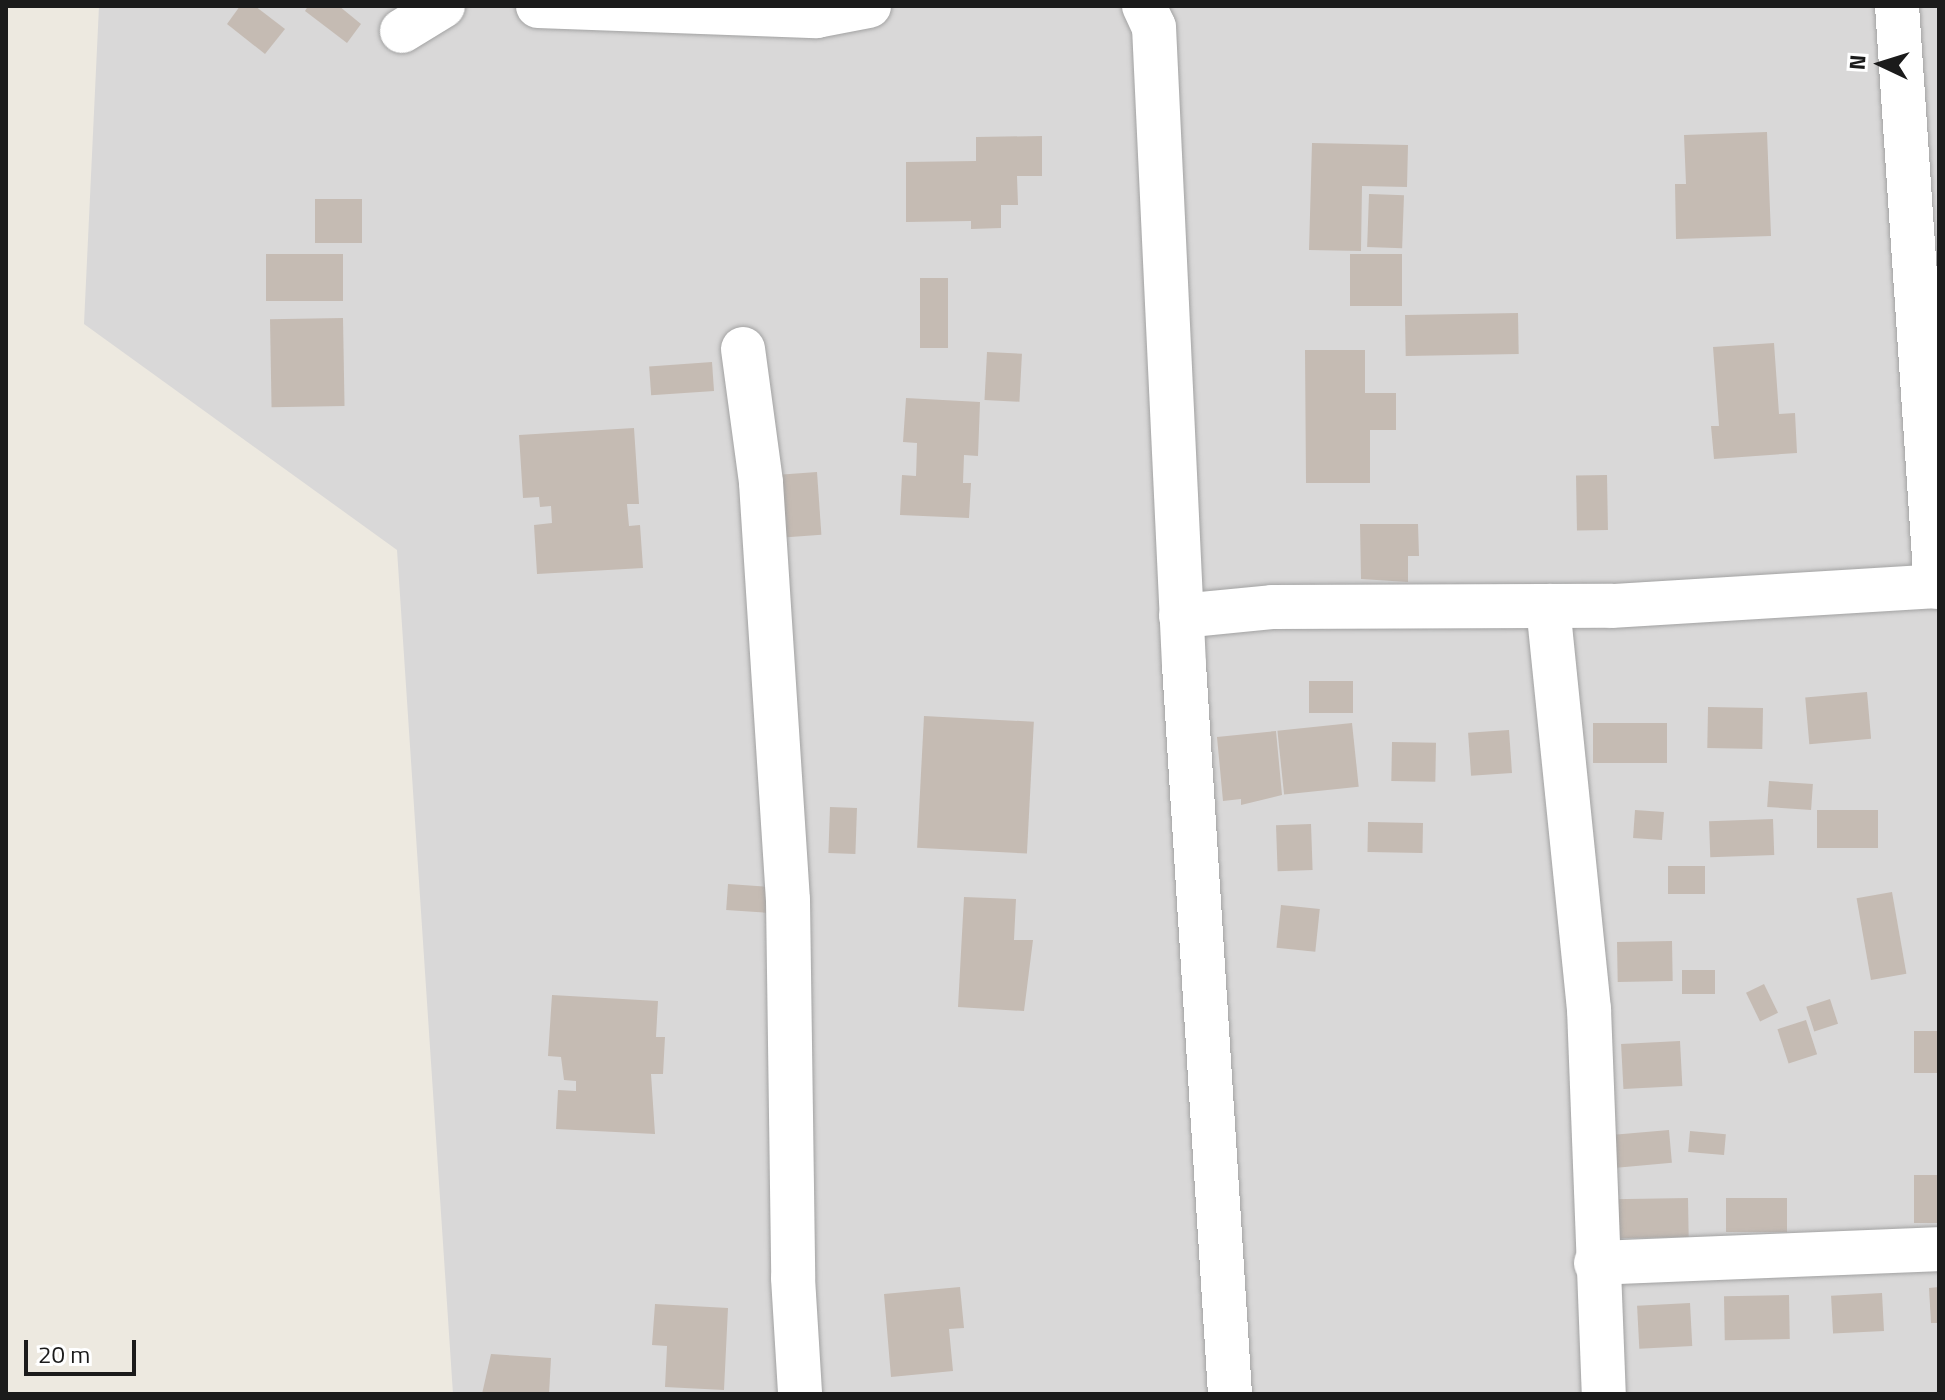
<!DOCTYPE html>
<style>
body{margin:0}
#map{position:relative;width:1945px;height:1400px;overflow:hidden;background:#ede9e0;font-family:"Titillium Web",sans-serif}
div>[style]{position:absolute}
[style*='--x']{left:calc(var(--x)*1px);top:calc(var(--y)*1px);width:calc(var(--w)*1px);rotate:calc(var(--a)*1deg)}
.residential>*{inset:0;background:#d9d8d8}
.building>*{inset:0;background:#c5bbb3;transform-origin:0 0}
.roads{filter:drop-shadow(0 0 2px #a2a2a2) drop-shadow(0 0 2px #a2a2a2)}
.minor>*{height:44px;margin:-22px;padding:0 22px;transform-origin:22px;border-radius:22px;background:#fff}
span{translate:-50% -50%;white-space:nowrap;text-align:center;line-height:1.15;-webkit-text-stroke:8px #fff;paint-order:stroke}
.frame{position:absolute;inset:0;border:8px solid #1b1b1b;pointer-events:none}
.north{position:absolute;left:1841px;top:24px;width:80px;height:80px;-webkit-text-stroke:6px #fff;paint-order:stroke;rotate:274deg;font-size:22px;font-weight:700;line-height:32px;text-align:center;color:#1b1b1b}
.north::after{content:'';display:block;margin:auto;width:28px;height:36px;background:#1b1b1b;clip-path:polygon(50% 0,100% 100%,50% 72%,0 100%)}
.scale{position:absolute;left:24px;top:1340px;width:112px;height:36px;box-sizing:border-box;border:4px solid #1b1b1b;border-top:0;padding-left:10px;font-size:24px;line-height:28px;white-space:nowrap;color:#1b1b1b;-webkit-text-stroke:6px #fff;paint-order:stroke}
</style>
<div id="map">
<div class="residential">
<div style="clip-path:polygon(99px 6px,1939px 6px,1939px 1394px,453px 1394px,397px 550px,84px 324px)"></div>
</div>
<div class="building">
<div style="clip-path:polygon(240px 6px,255px 6px,285px 29px,265px 54px,227px 24px)"></div>
<div style="clip-path:polygon(308px 6px,339px 6px,361px 24px,347px 43px,305px 11px)"></div>
<div style="clip-path:polygon(1767px 132px,1771px 236px,1676px 239px,1675px 184px,1686px 184px,1684px 135px)"></div>
<div style="clip-path:polygon(1042px 136px,1042px 176px,1017px 176px,1018px 205px,1001px 205px,1001px 228px,971px 229px,971px 221px,906px 222px,906px 162px,976px 161px,976px 137px)"></div>
<div style="clip-path:polygon(1312px 143px,1408px 145px,1407px 187px,1362px 186px,1361px 251px,1309px 250px)"></div>
<div style="left:1369px;top:194px;width:35px;height:53px;rotate:2deg"></div>
<div style="left:362px;top:199px;width:44px;height:47px;rotate:90deg"></div>
<div style="left:266px;top:254px;width:77px;height:47px"></div>
<div style="left:1402px;top:254px;width:52px;height:52px;rotate:90deg"></div>
<div style="left:920px;top:278px;width:28px;height:70px"></div>
<div style="left:1518px;top:313px;width:41px;height:113px;rotate:89deg"></div>
<div style="left:343px;top:318px;width:88px;height:73px;rotate:89deg"></div>
<div style="clip-path:polygon(1774px 343px,1779px 414px,1795px 413px,1797px 453px,1714px 459px,1711px 426px,1719px 426px,1713px 347px)"></div>
<div style="clip-path:polygon(1305px 350px,1365px 350px,1365px 393px,1396px 393px,1396px 430px,1370px 430px,1370px 483px,1306px 483px)"></div>
<div style="left:987px;top:352px;width:35px;height:48px;rotate:3deg"></div>
<div style="left:712px;top:362px;width:29px;height:63px;rotate:86deg"></div>
<div style="clip-path:polygon(906px 398px,980px 402px,978px 456px,964px 455px,963px 483px,971px 483px,969px 518px,900px 515px,902px 475px,916px 476px,917px 443px,903px 442px)"></div>
<div style="clip-path:polygon(634px 428px,639px 504px,627px 504px,629px 526px,640px 525px,643px 568px,537px 574px,534px 525px,552px 523px,551px 506px,540px 507px,539px 497px,523px 498px,519px 435px)"></div>
<div style="left:817px;top:472px;width:63px;height:38px;rotate:86deg"></div>
<div style="left:1607px;top:475px;width:55px;height:31px;rotate:89deg"></div>
<div style="clip-path:polygon(1360px 524px,1418px 524px,1419px 556px,1408px 556px,1408px 582px,1361px 579px)"></div>
<div style="left:1309px;top:681px;width:44px;height:32px"></div>
<div style="left:1867px;top:692px;width:47px;height:62px;rotate:85deg"></div>
<div style="left:1708px;top:707px;width:55px;height:41px;rotate:1deg"></div>
<div style="left:924px;top:716px;width:110px;height:132px;rotate:3deg"></div>
<div style="left:1352px;top:723px;width:64px;height:75px;rotate:84deg"></div>
<div style="left:1667px;top:723px;width:40px;height:74px;rotate:90deg"></div>
<div style="left:1509px;top:730px;width:43px;height:41px;rotate:86deg"></div>
<div style="clip-path:polygon(1276px 731px,1282px 795px,1241px 805px,1241px 799px,1223px 801px,1217px 737px)"></div>
<div style="left:1392px;top:742px;width:44px;height:39px;rotate:1deg"></div>
<div style="left:1769px;top:781px;width:44px;height:26px;rotate:4deg"></div>
<div style="left:830px;top:807px;width:27px;height:46px;rotate:2deg"></div>
<div style="left:1635px;top:810px;width:29px;height:28px;rotate:4deg"></div>
<div style="left:1878px;top:810px;width:38px;height:61px;rotate:90deg"></div>
<div style="left:1773px;top:819px;width:36px;height:64px;rotate:88deg"></div>
<div style="left:1368px;top:822px;width:55px;height:30px;rotate:1deg"></div>
<div style="left:1311px;top:824px;width:46px;height:35px;rotate:88deg"></div>
<div style="left:1668px;top:866px;width:37px;height:28px"></div>
<div style="left:728px;top:884px;width:48px;height:26px;rotate:4deg"></div>
<div style="left:1892px;top:892px;width:83px;height:36px;rotate:80deg"></div>
<div style="clip-path:polygon(964px 897px,1016px 899px,1014px 940px,1033px 940px,1024px 1011px,958px 1007px)"></div>
<div style="left:1281px;top:905px;width:39px;height:43px;rotate:6deg"></div>
<div style="left:1672px;top:941px;width:40px;height:55px;rotate:89deg"></div>
<div style="left:1682px;top:970px;width:33px;height:24px"></div>
<div style="left:1764px;top:984px;width:32px;height:20px;rotate:64deg"></div>
<div style="clip-path:polygon(552px 995px,658px 1001px,656px 1037px,665px 1037px,663px 1074px,651px 1074px,655px 1134px,556px 1129px,558px 1090px,576px 1091px,576px 1081px,564px 1080px,561px 1057px,548px 1056px)"></div>
<div style="left:1830px;top:999px;width:26px;height:25px;rotate:72deg"></div>
<div style="left:1806px;top:1020px;width:36px;height:30px;rotate:72deg"></div>
<div style="left:1939px;top:1031px;width:42px;height:25px;rotate:90deg"></div>
<div style="left:1680px;top:1041px;width:45px;height:59px;rotate:87deg"></div>
<div style="left:1669px;top:1130px;width:33px;height:61px;rotate:85deg"></div>
<div style="left:1690px;top:1131px;width:36px;height:21px;rotate:5deg"></div>
<div style="left:1914px;top:1175px;width:25px;height:48px"></div>
<div style="left:1688px;top:1198px;width:39px;height:76px;rotate:89deg"></div>
<div style="left:1787px;top:1198px;width:34px;height:61px;rotate:90deg"></div>
<div style="clip-path:polygon(960px 1287px,964px 1328px,949px 1329px,953px 1371px,891px 1377px,884px 1294px)"></div>
<div style="clip-path:polygon(1939px 1287px,1939px 1323px,1931px 1323px,1929px 1288px)"></div>
<div style="left:1882px;top:1293px;width:38px;height:51px;rotate:87deg"></div>
<div style="left:1789px;top:1295px;width:44px;height:65px;rotate:89deg"></div>
<div style="left:1690px;top:1303px;width:43px;height:53px;rotate:87deg"></div>
<div style="clip-path:polygon(655px 1304px,728px 1308px,724px 1390px,665px 1387px,667px 1346px,652px 1345px)"></div>
<div style="clip-path:polygon(491px 1354px,551px 1358px,549px 1394px,482px 1394px)"></div>
</div>
<div class="roads">
<div class="minor">
<div style="--x:538;--y:6;--w:279;--a:2.1"></div>
<div style="--x:817;--y:16;--w:53;--a:-10.9"></div>
<div style="--x:1144;--y:6;--w:23;--a:65"></div>
<div style="--x:1154;--y:27;--w:639;--a:87.31"></div>
<div style="--x:1184;--y:665;--w:730;--a:86.39"></div>
<div style="--x:1897;--y:6;--w:582;--a:86.16"></div>
<div style="--x:402;--y:31;--w:48;--a:-31.4"></div>
<div style="--x:743;--y:349;--w:135;--a:82.3"></div>
<div style="--x:761;--y:483;--w:418;--a:86.3"></div>
<div style="--x:788;--y:900;--w:378;--a:89.2"></div>
<div style="--x:793;--y:1278;--w:116;--a:86.5"></div>
<div style="--x:1548;--y:606;--w:405;--a:84.2"></div>
<div style="--x:1589;--y:1009;--w:385;--a:87.8"></div>
<div style="--x:1181;--y:616;--w:91;--a:-5.6"></div>
<div style="--x:1272;--y:607;--w:340;--a:-0.2"></div>
<div style="--x:1612;--y:606;--w:328;--a:-3.5"></div>
<div style="--x:1596;--y:1263;--w:343;--a:-2.3"></div>
</div>
</div>
<div class="frame"></div>
<div class="north">N</div>
<div class="scale">20 m</div>
</div>
